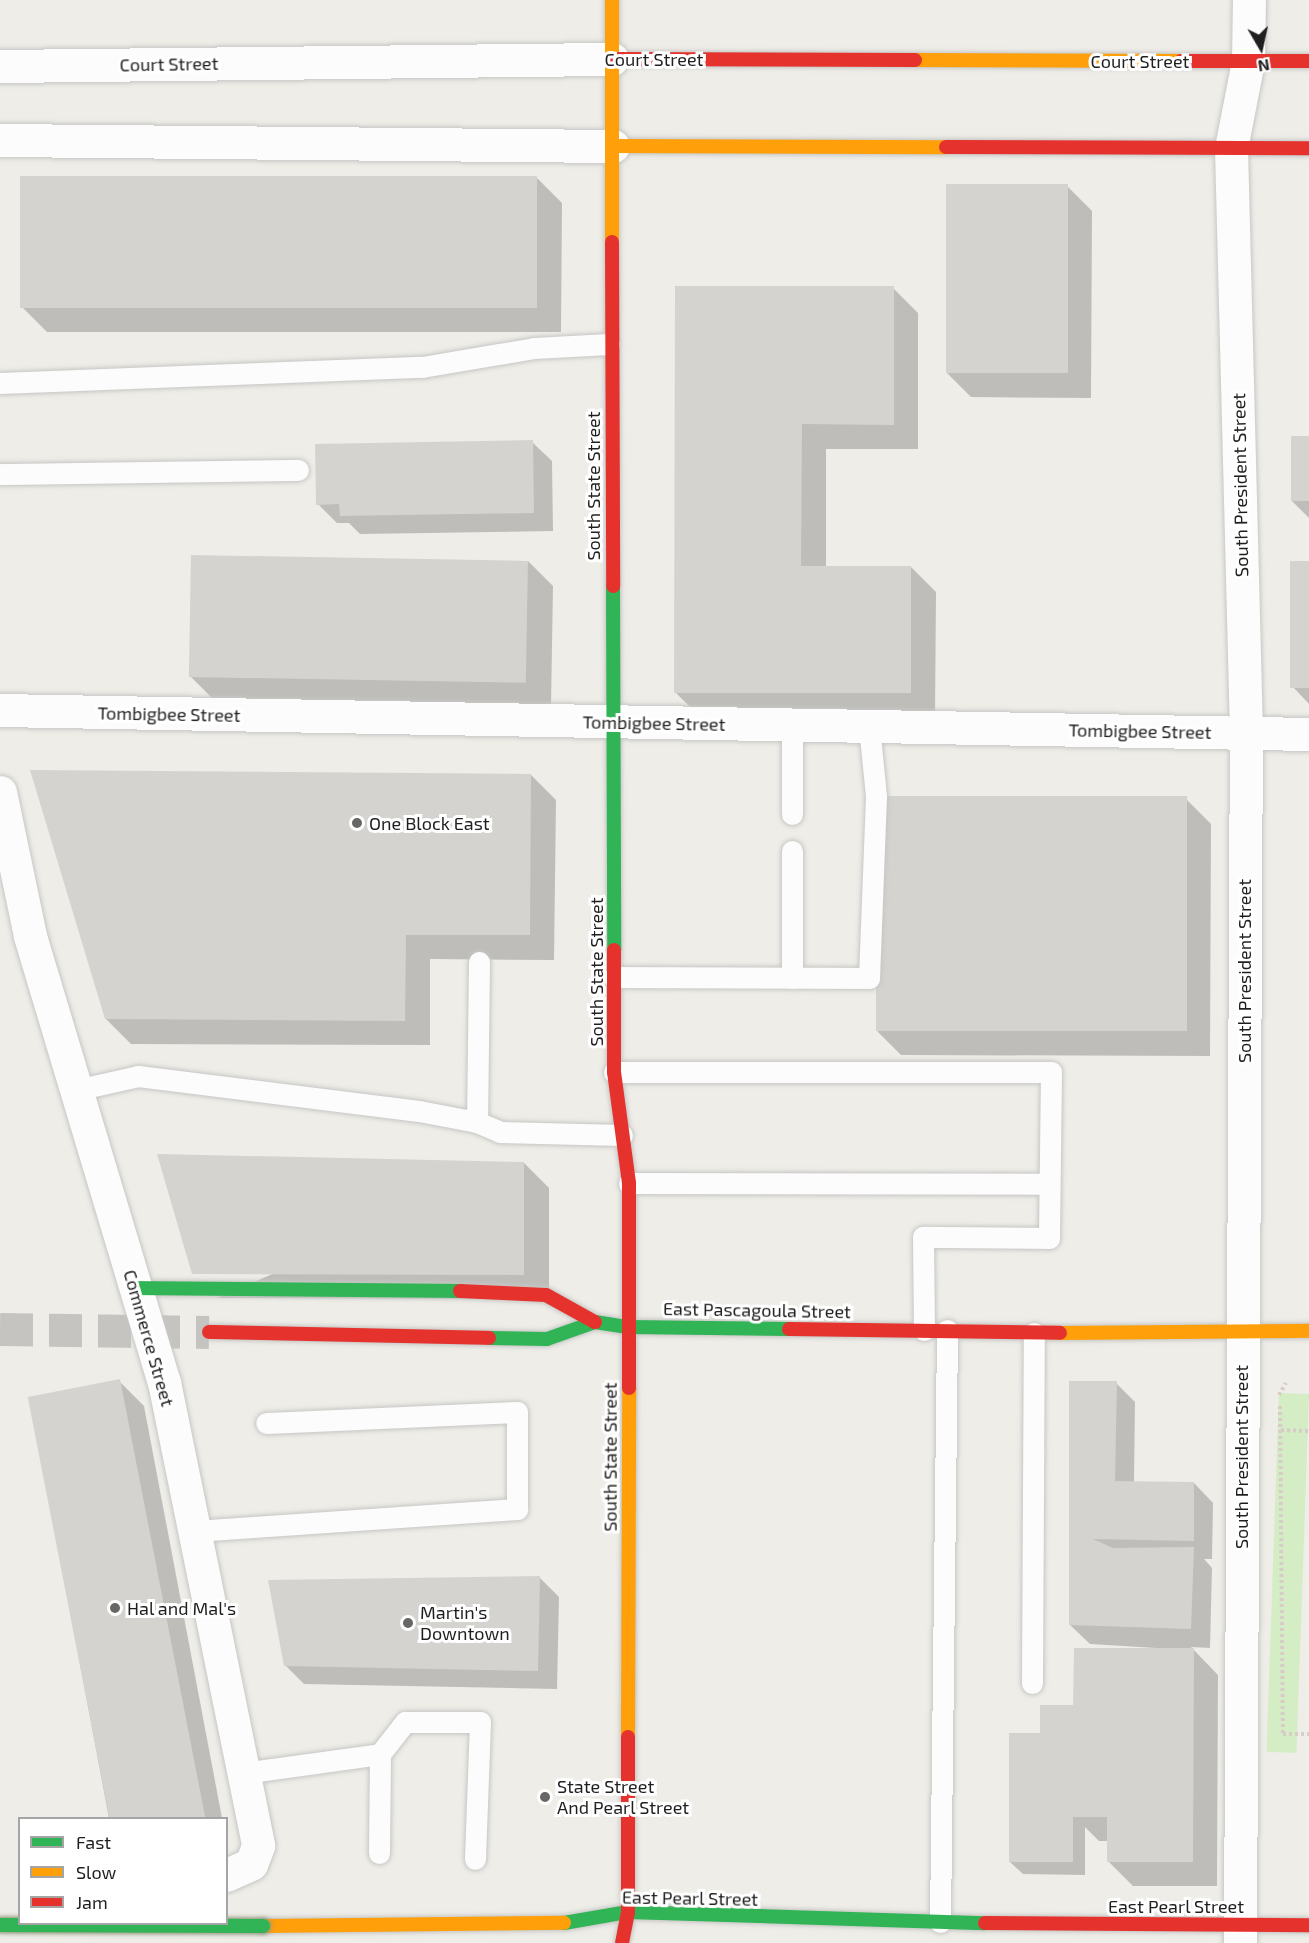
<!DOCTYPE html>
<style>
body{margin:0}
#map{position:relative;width:1309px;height:1943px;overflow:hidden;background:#eeede8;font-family:"Exo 2",sans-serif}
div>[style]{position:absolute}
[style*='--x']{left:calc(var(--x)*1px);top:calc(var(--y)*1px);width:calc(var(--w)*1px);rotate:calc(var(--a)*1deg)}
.grass>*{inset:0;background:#d4edc5;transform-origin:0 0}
.shadow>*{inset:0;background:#0003}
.building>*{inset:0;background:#d5d3cf;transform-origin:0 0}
.secondary-tunnel>*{height:33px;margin-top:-16.5px;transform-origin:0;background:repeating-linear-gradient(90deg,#c5c4c0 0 33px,transparent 0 49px)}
.path>*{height:4px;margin-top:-2px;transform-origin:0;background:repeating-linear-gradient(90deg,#d8ccc6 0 3px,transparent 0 6px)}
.roads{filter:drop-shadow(0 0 2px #c6c6c4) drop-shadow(0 0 2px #c6c6c4)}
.lane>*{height:21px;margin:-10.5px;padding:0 10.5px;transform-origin:10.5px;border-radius:10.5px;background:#fcfcfc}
.street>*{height:33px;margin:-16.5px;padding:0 16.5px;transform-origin:16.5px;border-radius:16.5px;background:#fcfcfc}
.fast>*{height:14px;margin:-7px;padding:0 7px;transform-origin:7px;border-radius:7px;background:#30b455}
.slow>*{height:14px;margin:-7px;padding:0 7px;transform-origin:7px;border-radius:7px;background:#ff9f0a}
.jam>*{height:14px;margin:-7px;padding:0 7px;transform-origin:7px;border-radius:7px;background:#e5322d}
.bridges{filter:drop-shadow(0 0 2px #93997f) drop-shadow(0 0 2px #93997f)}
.fast-bridge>*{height:14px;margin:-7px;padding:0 7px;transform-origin:7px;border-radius:7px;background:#30b455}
.dots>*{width:16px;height:16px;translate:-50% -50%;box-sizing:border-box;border:3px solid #fff;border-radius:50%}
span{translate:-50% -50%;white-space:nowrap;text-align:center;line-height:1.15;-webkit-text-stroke:6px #fff;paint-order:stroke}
.street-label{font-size:18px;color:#1f1f1f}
.poi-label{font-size:18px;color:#1f1f1f}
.left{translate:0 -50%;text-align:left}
.legend{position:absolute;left:18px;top:1817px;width:210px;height:108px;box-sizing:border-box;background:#fff;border:2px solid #a5a5a5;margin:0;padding:8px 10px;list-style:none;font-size:18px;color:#1f1f1f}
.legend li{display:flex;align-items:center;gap:12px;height:30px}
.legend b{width:30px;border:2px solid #a5a5a5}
.north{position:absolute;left:1231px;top:18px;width:60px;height:60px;-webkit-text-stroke:4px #fff;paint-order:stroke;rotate:171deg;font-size:16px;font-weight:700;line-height:24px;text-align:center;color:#1f1f1f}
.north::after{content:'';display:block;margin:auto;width:21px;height:27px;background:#1f1f1f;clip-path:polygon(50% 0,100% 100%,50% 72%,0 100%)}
</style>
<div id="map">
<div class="grass">
<div style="left:1279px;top:1393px;width:30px;height:359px;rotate:2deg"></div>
</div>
<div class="shadow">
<div style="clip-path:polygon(537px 178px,562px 203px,561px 332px,47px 332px,22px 307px)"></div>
<div style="clip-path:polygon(1067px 186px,1092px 211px,1091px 398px,971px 397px,946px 372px)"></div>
<div style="clip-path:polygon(676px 288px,893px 288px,918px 313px,918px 449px,826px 449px,826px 567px,911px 567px,936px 592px,935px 717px,700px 717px,675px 692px)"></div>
<div style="clip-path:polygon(1309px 438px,1309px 518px,1292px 501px)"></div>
<div style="clip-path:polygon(532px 442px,552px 461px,553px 531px,360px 534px,349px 523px,337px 523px,318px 504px)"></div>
<div style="clip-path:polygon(528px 561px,553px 586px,551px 706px,215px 701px,190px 676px)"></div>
<div style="clip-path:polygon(1309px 563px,1309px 704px,1293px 687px)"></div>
<div style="clip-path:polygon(531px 775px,556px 800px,554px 960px,430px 959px,430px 1045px,131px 1044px,106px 1019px)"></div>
<div style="clip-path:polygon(1186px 799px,1211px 824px,1210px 1056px,901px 1055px,876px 1030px)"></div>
<div style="clip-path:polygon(524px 1163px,549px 1188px,549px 1299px,218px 1298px)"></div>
<div style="clip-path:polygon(119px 1381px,144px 1406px,222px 1818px,109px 1818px,30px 1399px)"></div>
<div style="clip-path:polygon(1116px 1383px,1135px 1402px,1134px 1482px,1194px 1483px,1213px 1503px,1212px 1559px,1204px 1559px,1212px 1568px,1210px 1648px,1191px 1647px,1218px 1675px,1217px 1886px,1133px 1886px,1108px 1861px,1108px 1841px,1099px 1841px,1085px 1827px,1085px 1875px,1023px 1874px,1010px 1862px,1042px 1734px,1073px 1707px,1189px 1650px,1090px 1644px,1070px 1625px)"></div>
<div style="clip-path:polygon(540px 1578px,559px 1597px,557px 1689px,304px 1684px,285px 1665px)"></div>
</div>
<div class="building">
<div style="left:20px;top:176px;width:517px;height:132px"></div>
<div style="left:946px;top:184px;width:122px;height:189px"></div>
<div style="clip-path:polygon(675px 286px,894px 286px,894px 425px,802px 424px,801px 566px,911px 566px,911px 693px,674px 693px)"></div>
<div style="left:1291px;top:436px;width:18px;height:65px"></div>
<div style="clip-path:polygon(533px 440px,534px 513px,340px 516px,339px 504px,316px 505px,315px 444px)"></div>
<div style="left:191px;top:555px;width:337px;height:122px;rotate:1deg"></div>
<div style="left:1309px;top:561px;width:127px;height:19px;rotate:90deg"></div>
<div style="clip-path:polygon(30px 770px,531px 774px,530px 935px,406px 935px,405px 1021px,105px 1019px)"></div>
<div style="left:876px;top:796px;width:311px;height:235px"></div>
<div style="clip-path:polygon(157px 1154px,524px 1162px,524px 1275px,192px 1274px)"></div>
<div style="left:120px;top:1379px;width:447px;height:94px;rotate:79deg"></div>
<div style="clip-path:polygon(1069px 1381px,1117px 1381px,1115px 1481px,1194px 1482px,1194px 1541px,1093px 1539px,1113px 1548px,1194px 1547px,1191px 1629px,1069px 1625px)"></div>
<div style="clip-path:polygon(540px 1576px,538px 1671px,284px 1666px,268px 1580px)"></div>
<div style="clip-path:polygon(1074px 1648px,1194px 1648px,1193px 1862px,1107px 1862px,1107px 1817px,1073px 1817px,1073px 1862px,1009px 1862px,1009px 1733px,1040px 1733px,1040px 1705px,1073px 1705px)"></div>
</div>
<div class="secondary-tunnel">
<div style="--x:0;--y:1329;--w:209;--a:0.8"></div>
</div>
<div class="path">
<div style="--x:1279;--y:1395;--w:14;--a:-60"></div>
<div style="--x:1280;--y:1406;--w:328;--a:89.5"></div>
<div style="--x:1283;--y:1734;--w:26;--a:0"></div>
<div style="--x:1281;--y:1430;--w:28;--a:2"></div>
</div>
<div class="roads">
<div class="lane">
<div style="--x:0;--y:383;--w:422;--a:-2.2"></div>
<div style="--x:422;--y:367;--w:114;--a:-9.6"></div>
<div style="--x:534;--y:348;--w:75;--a:-3.1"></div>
<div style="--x:0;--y:474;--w:298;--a:-0.8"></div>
<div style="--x:792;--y:814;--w:89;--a:-90"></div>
<div style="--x:792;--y:851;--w:127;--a:90"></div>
<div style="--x:479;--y:962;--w:160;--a:90.7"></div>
<div style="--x:477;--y:1122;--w:25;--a:23"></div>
<div style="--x:500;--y:1132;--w:122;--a:1.4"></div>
<div style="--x:614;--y:977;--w:255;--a:0.2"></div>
<div style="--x:869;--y:978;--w:182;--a:-87.8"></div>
<div style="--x:876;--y:796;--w:70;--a:-95.7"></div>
<div style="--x:614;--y:1072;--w:437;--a:0"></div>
<div style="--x:1051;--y:1072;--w:166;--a:90.7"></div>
<div style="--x:1049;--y:1238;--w:126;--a:-179.5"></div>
<div style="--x:923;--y:1237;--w:93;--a:89.4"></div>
<div style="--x:76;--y:1090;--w:64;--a:-12.7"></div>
<div style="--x:138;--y:1076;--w:283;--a:7.1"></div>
<div style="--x:419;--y:1111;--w:59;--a:10.7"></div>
<div style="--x:629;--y:1183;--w:420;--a:0.1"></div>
<div style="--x:194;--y:1531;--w:324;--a:-3.9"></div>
<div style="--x:517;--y:1509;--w:97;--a:-90"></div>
<div style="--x:517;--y:1412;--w:251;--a:177.5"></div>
<div style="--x:1032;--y:1683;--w:350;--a:-89.7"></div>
<div style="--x:243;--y:1773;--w:138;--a:-7.9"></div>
<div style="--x:380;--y:1754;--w:41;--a:-52"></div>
<div style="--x:405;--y:1722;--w:75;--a:0"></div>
<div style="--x:480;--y:1722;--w:137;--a:92.1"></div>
<div style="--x:379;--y:1853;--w:99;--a:-89.4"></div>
<div style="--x:940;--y:1922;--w:592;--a:-89.32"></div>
</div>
<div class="street">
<div style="--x:0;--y:66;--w:612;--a:-0.66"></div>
<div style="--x:0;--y:140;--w:613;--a:0.56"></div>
<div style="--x:0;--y:710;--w:1309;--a:1.05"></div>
<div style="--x:0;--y:792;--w:147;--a:78.2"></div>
<div style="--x:30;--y:936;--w:466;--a:73.3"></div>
<div style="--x:164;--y:1382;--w:473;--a:78.5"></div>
<div style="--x:258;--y:1846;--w:19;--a:111"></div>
<div style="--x:251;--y:1864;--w:27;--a:156"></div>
<div style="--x:1240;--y:1943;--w:1210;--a:-89.72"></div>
<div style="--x:1246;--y:733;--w:585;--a:-91.47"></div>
<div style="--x:1231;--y:148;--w:89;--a:-78.9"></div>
<div style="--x:1248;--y:61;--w:61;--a:-89.1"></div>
</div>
<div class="fast">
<div style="--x:613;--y:586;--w:364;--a:89.8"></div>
<div style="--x:135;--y:1288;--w:325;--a:0.5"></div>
<div style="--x:489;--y:1338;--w:58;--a:1"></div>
<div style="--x:547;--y:1339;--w:51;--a:-19.5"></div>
<div style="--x:595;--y:1322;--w:33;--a:9"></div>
<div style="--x:628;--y:1327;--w:161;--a:0.7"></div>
<div style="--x:564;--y:1923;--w:65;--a:-9.8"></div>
<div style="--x:628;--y:1912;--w:357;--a:1.8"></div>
</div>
<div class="slow">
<div style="--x:612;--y:0;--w:242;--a:90"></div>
<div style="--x:915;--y:60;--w:266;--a:0.2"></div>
<div style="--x:613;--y:146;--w:333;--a:0.2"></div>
<div style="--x:1060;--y:1333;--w:249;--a:-0.5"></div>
<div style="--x:628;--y:1737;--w:349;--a:-89.8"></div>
<div style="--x:263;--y:1926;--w:301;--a:-0.6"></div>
</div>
<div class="jam">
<div style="--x:612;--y:59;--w:303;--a:0.2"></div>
<div style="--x:1181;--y:61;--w:128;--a:0"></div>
<div style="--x:946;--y:147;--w:363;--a:0.2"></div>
<div style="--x:612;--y:242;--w:344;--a:89.8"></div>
<div style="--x:614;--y:950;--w:122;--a:90"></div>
<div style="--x:614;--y:1072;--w:112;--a:82.3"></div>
<div style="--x:629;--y:1183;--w:205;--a:90"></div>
<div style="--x:460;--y:1291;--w:86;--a:2.7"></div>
<div style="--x:546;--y:1295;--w:56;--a:28.9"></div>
<div style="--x:789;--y:1329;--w:271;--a:0.8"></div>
<div style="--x:209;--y:1332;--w:280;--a:1.2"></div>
<div style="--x:985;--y:1923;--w:324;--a:0.4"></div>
<div style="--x:622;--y:1943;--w:32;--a:-79"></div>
<div style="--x:628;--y:1912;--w:175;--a:-90"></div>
</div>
</div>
<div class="bridges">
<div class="fast-bridge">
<div style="--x:0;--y:1925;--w:263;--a:0.2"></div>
</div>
</div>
<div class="dots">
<div style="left:357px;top:823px;background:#676765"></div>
<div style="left:115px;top:1608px;background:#676765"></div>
<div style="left:408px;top:1623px;background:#676765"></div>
<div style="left:545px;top:1797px;background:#676765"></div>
</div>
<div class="street-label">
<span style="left:654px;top:59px">Court Street</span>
<span style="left:1140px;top:61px">Court Street</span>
<span style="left:169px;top:64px;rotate:-1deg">Court Street</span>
<span style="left:1240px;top:485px;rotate:-91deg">South President Street</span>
<span style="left:593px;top:486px;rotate:-90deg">South State Street</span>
<span style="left:169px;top:714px;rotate:1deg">Tombigbee Street</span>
<span style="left:654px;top:723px;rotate:1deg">Tombigbee Street</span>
<span style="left:1140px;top:731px;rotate:1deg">Tombigbee Street</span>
<span style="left:1244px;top:971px;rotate:-90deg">South President Street</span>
<span style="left:596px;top:972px;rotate:-90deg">South State Street</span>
<span style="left:757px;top:1310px;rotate:1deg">East Pascagoula Street</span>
<span style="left:149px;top:1338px;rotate:74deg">Commerce Street</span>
<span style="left:610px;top:1457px;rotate:-90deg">South State Street</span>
<span style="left:1241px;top:1457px;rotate:-90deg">South President Street</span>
<span style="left:690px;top:1898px;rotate:1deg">East Pearl Street</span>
<span style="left:1176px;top:1906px">East Pearl Street</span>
</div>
<div class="poi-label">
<span class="left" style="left:369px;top:823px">One Block East</span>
<span class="left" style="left:127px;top:1608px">Hal and Mal's</span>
<span class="left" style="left:420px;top:1623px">Martin's<br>Downtown</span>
<span class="left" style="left:557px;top:1797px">State Street<br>And Pearl Street</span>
</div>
<ul class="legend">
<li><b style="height:8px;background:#30b455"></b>Fast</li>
<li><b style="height:8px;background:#ff9f0a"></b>Slow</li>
<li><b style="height:8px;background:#e5322d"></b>Jam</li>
</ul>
<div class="north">N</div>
</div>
